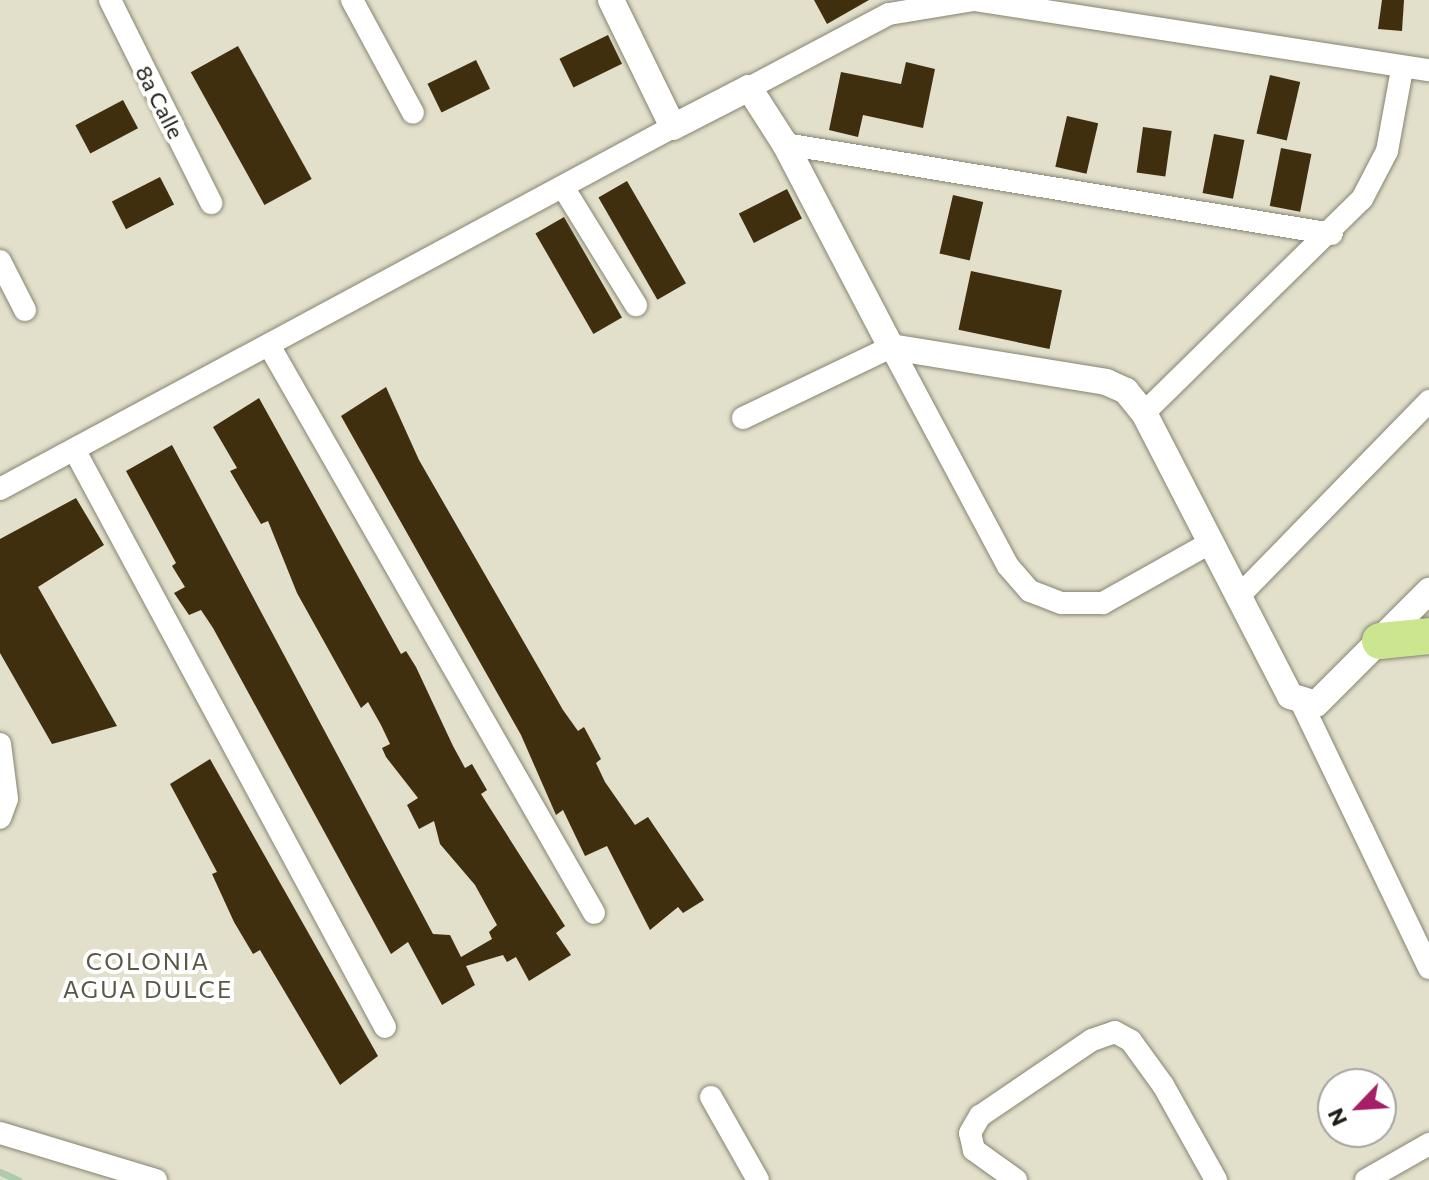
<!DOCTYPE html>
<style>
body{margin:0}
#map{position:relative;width:1429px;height:1180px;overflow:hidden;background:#e2e0cb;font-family:Commissioner,sans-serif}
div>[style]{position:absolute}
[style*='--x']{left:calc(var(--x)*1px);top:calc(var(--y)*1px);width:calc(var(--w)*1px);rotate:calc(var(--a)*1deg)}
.stream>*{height:7px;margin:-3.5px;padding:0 3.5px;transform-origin:3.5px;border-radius:3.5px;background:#aecbad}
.building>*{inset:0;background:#402f0f;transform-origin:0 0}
.roads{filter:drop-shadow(0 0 2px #868471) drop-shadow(0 0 2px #868471)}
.minor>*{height:22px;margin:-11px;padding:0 11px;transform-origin:11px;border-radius:11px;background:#fff}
.tertiary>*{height:26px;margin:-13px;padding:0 13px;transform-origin:13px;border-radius:13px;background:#fff}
.trunk>*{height:36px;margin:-18px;padding:0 18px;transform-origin:18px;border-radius:18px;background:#cce68f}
span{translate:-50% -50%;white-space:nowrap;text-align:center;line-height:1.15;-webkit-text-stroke:8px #fff;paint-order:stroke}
.street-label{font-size:22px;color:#1c1b14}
.neighbourhood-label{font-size:24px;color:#595745;letter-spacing:2px}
.north{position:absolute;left:1317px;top:1068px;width:80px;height:80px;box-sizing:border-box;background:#fff;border:2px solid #a4a4a1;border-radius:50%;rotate:245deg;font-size:22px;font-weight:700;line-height:32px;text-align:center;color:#1c1b14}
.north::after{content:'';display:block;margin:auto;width:28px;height:36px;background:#a61e66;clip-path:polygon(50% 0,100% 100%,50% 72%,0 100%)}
</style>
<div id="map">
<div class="stream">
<div style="--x:0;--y:1172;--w:20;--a:24"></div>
</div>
<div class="building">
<div style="clip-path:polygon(814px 0,869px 0,827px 24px)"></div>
<div style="clip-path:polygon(1382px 0,1404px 0,1402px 31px,1378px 29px)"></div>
<div style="left:608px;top:35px;width:32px;height:54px;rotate:64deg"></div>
<div style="left:238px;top:46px;width:152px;height:54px;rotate:61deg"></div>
<div style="left:476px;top:60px;width:32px;height:54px;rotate:64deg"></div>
<div style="clip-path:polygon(906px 62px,935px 69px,923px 128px,863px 115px,858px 137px,829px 130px,841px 72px,901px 84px)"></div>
<div style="left:1270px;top:75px;width:31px;height:60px;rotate:13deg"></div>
<div style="left:123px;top:100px;width:32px;height:54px;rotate:62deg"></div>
<div style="left:1067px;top:116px;width:32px;height:52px;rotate:13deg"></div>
<div style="left:1143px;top:127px;width:29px;height:46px;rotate:8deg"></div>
<div style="left:1214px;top:134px;width:31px;height:60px;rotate:11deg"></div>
<div style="left:1281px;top:148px;width:31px;height:59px;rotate:11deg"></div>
<div style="left:160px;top:177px;width:31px;height:54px;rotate:63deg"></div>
<div style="left:627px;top:181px;width:118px;height:33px;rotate:60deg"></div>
<div style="left:787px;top:189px;width:33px;height:54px;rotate:63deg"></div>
<div style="left:953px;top:195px;width:31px;height:60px;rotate:13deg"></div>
<div style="left:564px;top:217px;width:116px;height:33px;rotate:60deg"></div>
<div style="left:971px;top:271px;width:93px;height:60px;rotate:12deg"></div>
<div style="clip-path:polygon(386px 387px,419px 460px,563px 710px,578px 731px,584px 727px,601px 759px,596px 763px,605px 782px,635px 825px,648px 817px,704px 900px,683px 913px,678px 907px,650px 930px,607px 846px,585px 856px,563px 810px,556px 815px,521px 735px,341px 416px)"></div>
<div style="clip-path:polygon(259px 398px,401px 654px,406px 651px,416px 667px,453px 746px,465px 768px,472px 764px,487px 790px,481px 794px,565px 926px,556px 933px,571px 955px,529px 981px,516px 957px,507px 962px,503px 955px,466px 966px,475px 985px,442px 1005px,408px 942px,391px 954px,213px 628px,201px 610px,189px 615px,174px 593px,185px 587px,172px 566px,176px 563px,126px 471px,172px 445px,433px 934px,450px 935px,461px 957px,492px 939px,489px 932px,497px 925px,475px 885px,440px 844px,434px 821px,419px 829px,407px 805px,418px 798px,386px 757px,382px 748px,390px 744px,381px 725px,368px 702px,361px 708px,297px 593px,268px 521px,261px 524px,230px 471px,237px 468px,213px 427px)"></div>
<div style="clip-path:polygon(76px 498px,104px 545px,38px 587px,117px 726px,52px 744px,0 653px,0 539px)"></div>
<div style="clip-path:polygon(210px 759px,378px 1056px,340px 1085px,260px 950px,253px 954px,234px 922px,212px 874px,217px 872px,170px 784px)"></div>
</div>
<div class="roads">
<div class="minor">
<div style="--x:110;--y:0;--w:227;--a:63.5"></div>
<div style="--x:352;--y:0;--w:128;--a:61.6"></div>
<div style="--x:975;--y:0;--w:459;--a:8.8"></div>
<div style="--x:749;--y:88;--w:158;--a:-27.9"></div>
<div style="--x:889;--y:14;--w:86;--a:-9.4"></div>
<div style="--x:785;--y:144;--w:554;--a:9.34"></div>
<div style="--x:563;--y:187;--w:139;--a:58.3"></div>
<div style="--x:0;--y:261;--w:55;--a:63"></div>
<div style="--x:270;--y:347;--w:652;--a:60.21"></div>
<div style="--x:1144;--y:413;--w:305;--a:-44.5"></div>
<div style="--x:1362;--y:199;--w:54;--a:-62.5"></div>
<div style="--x:1387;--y:151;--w:83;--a:-79.6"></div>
<div style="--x:743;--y:418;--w:164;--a:-25.6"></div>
<div style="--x:891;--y:347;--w:248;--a:61.9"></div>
<div style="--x:1008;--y:566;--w:33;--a:49"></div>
<div style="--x:1030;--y:591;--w:34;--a:21"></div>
<div style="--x:1062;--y:603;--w:41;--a:0"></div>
<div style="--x:1103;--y:603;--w:123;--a:-29.3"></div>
<div style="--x:75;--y:451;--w:654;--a:61.71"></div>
<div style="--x:0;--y:489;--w:764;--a:-28.28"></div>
<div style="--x:1238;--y:597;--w:274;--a:-45.7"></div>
<div style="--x:1302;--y:704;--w:293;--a:64.3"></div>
<div style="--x:0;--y:744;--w:55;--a:82.7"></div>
<div style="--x:7;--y:799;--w:20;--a:110"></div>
<div style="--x:711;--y:1097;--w:95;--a:60.5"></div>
<div style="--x:0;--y:1133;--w:163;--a:16.8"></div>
<div style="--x:1016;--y:1180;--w:52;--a:-144.5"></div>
<div style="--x:974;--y:1150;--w:17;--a:-103"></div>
<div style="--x:970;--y:1133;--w:20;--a:-60"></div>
<div style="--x:980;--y:1116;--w:135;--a:-34.2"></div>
<div style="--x:1092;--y:1040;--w:24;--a:-19"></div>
<div style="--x:1115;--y:1032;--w:18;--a:29"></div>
<div style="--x:1131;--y:1041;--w:54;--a:54"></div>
<div style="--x:1163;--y:1085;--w:109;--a:60.8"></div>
<div style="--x:1366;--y:1180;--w:73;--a:-29.7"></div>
</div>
<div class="tertiary">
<div style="--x:611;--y:0;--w:141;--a:64"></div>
<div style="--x:673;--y:127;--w:85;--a:-27.2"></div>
<div style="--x:749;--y:88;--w:67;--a:57.3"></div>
<div style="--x:785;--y:144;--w:229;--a:62.4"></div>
<div style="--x:891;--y:347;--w:218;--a:9.2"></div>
<div style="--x:1106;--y:382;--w:22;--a:24"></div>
<div style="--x:1126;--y:391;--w:28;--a:51"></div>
<div style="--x:1144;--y:413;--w:318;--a:62.7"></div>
<div style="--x:1290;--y:696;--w:27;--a:17"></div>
<div style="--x:1316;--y:704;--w:160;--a:-45"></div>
</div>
<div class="trunk">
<div style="--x:1380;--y:641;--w:49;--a:-5.8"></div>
</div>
</div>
<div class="street-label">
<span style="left:160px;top:102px;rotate:63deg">8a Calle</span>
</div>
<div class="neighbourhood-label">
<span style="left:148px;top:975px">COLONIA<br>AGUA DULCE</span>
</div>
<div class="north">N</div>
</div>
